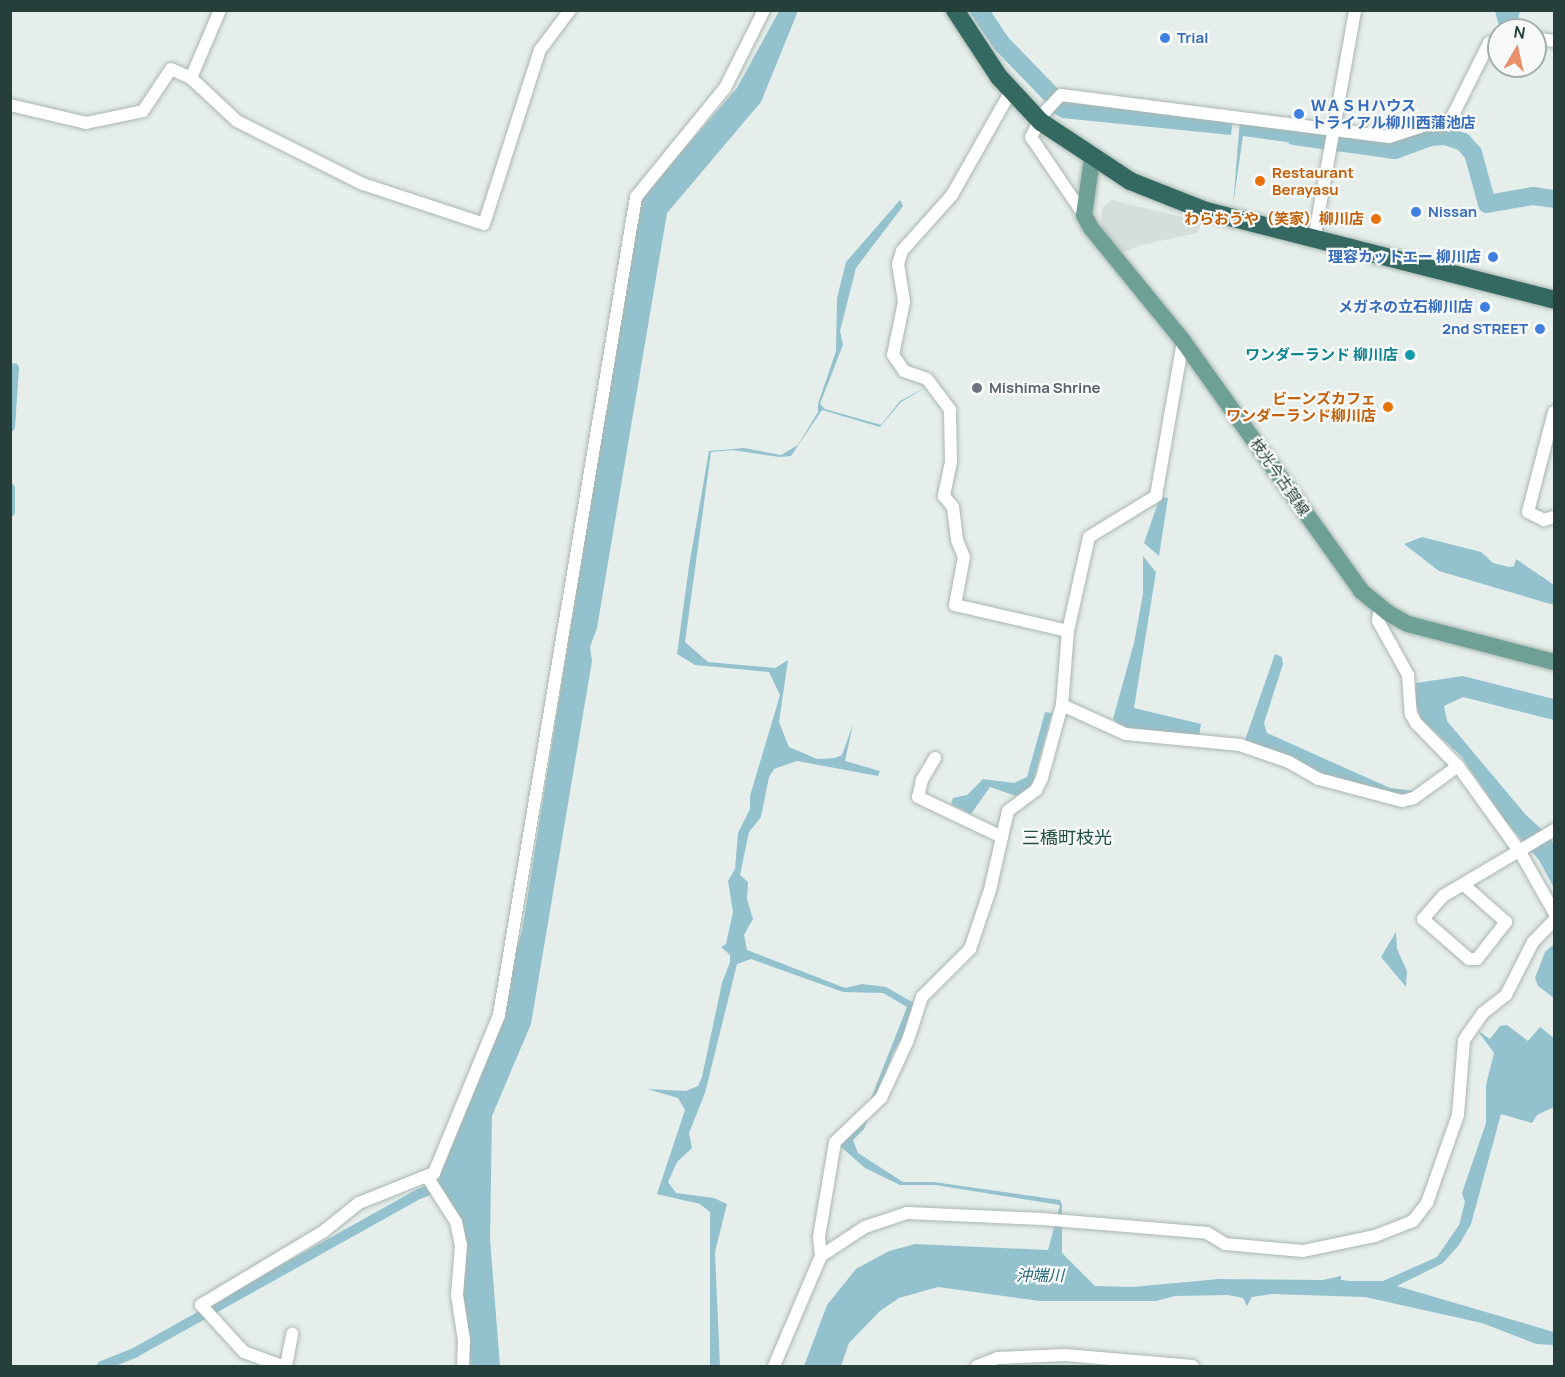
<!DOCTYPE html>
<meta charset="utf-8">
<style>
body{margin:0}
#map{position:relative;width:1565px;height:1377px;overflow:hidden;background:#e6eeeb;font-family:Manrope,"Noto Sans JP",sans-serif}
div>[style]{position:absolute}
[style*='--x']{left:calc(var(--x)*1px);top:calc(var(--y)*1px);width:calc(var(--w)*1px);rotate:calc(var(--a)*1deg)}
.built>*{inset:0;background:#d4deda}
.water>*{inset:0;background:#93c2ce}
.canal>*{height:10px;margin:-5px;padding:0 5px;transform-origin:5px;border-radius:5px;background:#93c2ce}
.river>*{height:18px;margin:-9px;padding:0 9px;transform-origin:9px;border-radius:9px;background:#93c2ce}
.roads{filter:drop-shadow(0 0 2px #a9b6b2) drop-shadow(0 0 2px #a9b6b2)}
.minor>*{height:12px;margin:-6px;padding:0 6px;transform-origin:6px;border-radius:6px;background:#fff}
.major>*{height:16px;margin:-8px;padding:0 8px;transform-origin:8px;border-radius:8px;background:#6ea096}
.highway>*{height:18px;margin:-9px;padding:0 9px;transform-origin:9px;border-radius:9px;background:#346961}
.dots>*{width:16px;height:16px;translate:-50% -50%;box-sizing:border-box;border:3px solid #f7faf9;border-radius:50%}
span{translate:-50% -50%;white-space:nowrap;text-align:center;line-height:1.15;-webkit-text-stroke:4.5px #f7faf9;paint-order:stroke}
.shop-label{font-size:15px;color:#366cbe;font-weight:700}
.left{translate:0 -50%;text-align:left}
.right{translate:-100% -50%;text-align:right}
.food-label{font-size:15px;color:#c56008;font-weight:700}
.culture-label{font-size:15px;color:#0d838f;font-weight:700}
.worship-label{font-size:15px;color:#5b616d;font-weight:700}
.street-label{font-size:15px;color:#263f3a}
.water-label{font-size:16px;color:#246577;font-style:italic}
.quarter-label{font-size:18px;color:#235047}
.frame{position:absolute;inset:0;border:12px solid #263f3a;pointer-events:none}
.north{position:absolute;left:1487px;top:18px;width:60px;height:60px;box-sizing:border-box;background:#f7faf9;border:2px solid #a3afad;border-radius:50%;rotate:9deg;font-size:16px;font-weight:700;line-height:24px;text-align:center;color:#263f3a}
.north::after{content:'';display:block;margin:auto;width:21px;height:27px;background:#e8906a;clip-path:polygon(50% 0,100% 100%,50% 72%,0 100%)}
</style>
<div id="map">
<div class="built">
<div style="clip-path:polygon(1112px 200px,1202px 222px,1197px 233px,1141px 245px,1117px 255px,1104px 239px,1101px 221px,1103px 207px)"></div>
</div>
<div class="water">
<div style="clip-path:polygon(779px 11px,798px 11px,761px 102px,667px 213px,597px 628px,590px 647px,592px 661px,531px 1024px,492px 1116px,490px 1239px,500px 1366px,467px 1366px,470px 1346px,461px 1297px,461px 1224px,438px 1180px,474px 1088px,522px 931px,639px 201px,737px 88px)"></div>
<div style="clip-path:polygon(1495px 11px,1520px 11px,1515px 30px,1500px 30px)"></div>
<div style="clip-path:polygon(1064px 99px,1233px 120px,1231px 135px,1062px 118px,1051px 112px)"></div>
<div style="clip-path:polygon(1240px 120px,1317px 131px,1315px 146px,1243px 136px,1233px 205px)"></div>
<div style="clip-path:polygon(900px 200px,903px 206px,856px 268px,840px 331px,843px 345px,820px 404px,825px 409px,881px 425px,900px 401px,930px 385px,901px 402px,880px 427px,822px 410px,791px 456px,780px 457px,732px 450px,711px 452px,685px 642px,708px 662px,775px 668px,788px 660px,779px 722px,789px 747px,817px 759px,835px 758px,842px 755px,853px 724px,845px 761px,880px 771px,878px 776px,797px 761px,774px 769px,769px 777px,761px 817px,749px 832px,740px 875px,748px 882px,747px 899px,753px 919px,744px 935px,747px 950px,845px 988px,862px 984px,886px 987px,914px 1003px,913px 1018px,893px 1053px,864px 1129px,853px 1140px,858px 1153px,903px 1182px,934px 1182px,1060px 1200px,1062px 1205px,1062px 1253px,1095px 1286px,1132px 1287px,1219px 1279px,1323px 1280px,1341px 1276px,1341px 1280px,1350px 1281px,1383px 1281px,1437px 1257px,1459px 1225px,1465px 1202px,1462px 1193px,1486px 1123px,1486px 1085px,1494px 1053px,1477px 1030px,1490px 1039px,1500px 1026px,1507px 1025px,1528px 1041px,1540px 1027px,1554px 1038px,1554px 1107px,1537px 1115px,1532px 1123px,1501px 1114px,1471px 1224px,1459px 1245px,1443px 1263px,1397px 1286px,1554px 1332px,1554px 1345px,1536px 1344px,1482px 1323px,1365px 1297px,1272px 1294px,1252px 1297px,1247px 1306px,1243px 1298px,1228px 1295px,1175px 1296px,1156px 1301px,1040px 1301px,938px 1287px,899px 1298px,880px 1311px,849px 1343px,841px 1366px,804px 1366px,827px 1305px,856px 1269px,889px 1251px,915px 1244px,1048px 1250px,1060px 1205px,935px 1185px,900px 1185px,865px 1168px,840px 1146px,870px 1101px,907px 1007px,883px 993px,843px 992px,751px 959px,737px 964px,705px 1093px,689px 1133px,692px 1148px,677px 1162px,668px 1182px,676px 1193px,714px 1198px,727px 1204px,715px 1252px,720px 1366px,710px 1366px,710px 1212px,700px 1204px,657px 1194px,685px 1110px,678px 1098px,647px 1089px,686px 1091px,698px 1086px,702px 1077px,722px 983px,730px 962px,730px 955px,721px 947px,726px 944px,733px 912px,728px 881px,735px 869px,738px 833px,750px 809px,750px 796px,780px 695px,769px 672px,695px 665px,677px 654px,689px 566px,709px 451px,744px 448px,781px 455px,798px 445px,818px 412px,818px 404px,836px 351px,837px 298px,846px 262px)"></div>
<div style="clip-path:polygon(1160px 497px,1168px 498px,1159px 556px,1144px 543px)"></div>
<div style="clip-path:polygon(1422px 537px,1481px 552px,1493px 563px,1509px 567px,1514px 566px,1516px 559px,1554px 585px,1554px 605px,1439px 571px,1404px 544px)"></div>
<div style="clip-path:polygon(1143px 556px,1156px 572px,1134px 708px,1201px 724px,1199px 736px,1125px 729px,1113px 719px,1134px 643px,1143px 594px)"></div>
<div style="clip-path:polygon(1275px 654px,1282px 657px,1283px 664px,1264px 723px,1267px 733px,1390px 788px,1413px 791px,1399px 796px,1327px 779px,1244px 743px)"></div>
<div style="clip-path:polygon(1463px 676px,1554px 699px,1554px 720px,1463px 697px,1444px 706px,1447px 721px,1526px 815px,1550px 837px,1554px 845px,1554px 888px,1539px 860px,1506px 822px,1461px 756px,1421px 719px,1414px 697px,1416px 683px)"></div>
<div style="clip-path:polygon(1045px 712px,1052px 713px,1032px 785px,1016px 796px,990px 787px,971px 814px,951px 804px,953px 798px,967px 795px,983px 779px,1014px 783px,1027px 777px)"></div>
<div style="clip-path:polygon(1396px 932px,1397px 949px,1407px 971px,1406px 987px,1381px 957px)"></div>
<div style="clip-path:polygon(1554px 944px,1554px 998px,1538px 986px,1535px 978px,1545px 952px)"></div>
</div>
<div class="canal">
<div style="--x:10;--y:427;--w:59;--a:-86.1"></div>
<div style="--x:10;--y:488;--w:24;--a:90"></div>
<div style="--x:102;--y:1366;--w:37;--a:-22"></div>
<div style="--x:136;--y:1352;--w:324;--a:-29.2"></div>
<div style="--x:419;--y:1194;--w:38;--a:-22"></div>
</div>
<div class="river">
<div style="--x:979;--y:10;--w:40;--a:56"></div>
<div style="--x:1001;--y:43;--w:91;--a:45.9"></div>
<div style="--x:1064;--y:108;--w:6;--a:0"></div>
<div style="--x:1294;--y:136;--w:102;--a:7.9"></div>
<div style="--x:1395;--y:150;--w:37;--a:-20"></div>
<div style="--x:1430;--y:137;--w:15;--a:-4"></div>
<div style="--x:1445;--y:136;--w:19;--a:18"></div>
<div style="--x:1463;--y:142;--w:15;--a:48"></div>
<div style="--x:1473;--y:153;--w:53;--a:74.6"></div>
<div style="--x:1487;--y:204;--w:47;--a:-9.9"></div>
<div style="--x:1533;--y:196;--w:21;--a:8"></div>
</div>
<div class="roads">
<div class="minor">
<div style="--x:1535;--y:38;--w:19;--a:9"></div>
<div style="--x:191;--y:78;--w:74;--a:-66.9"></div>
<div style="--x:1011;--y:91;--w:120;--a:119.6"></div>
<div style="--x:952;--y:195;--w:75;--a:131.8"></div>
<div style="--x:902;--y:251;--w:14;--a:107"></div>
<div style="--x:898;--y:264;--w:38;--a:81"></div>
<div style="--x:904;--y:302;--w:54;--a:101.7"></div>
<div style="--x:893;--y:355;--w:19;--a:55"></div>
<div style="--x:904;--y:371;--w:24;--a:19"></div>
<div style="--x:927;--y:379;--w:39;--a:53"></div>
<div style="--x:950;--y:410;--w:52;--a:88.9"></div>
<div style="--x:951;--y:462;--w:35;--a:102"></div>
<div style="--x:944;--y:496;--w:14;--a:51"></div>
<div style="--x:953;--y:507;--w:33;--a:83"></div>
<div style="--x:957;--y:540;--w:18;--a:68"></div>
<div style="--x:964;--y:557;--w:49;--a:100.6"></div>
<div style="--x:955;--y:605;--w:116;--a:13"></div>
<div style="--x:10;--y:105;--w:78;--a:13.3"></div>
<div style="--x:86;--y:123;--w:58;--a:-11.9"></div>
<div style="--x:143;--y:111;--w:50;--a:-56.3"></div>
<div style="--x:171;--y:69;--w:22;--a:24"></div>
<div style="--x:191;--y:78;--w:63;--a:43.1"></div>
<div style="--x:237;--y:121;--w:141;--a:26.6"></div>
<div style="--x:363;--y:184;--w:127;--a:18.3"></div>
<div style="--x:484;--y:224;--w:183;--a:-72.2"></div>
<div style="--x:540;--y:50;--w:50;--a:-53.1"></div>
<div style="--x:1084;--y:215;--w:94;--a:-124.2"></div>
<div style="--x:1031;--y:137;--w:26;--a:-62"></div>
<div style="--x:1043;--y:114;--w:26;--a:-47"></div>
<div style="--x:1061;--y:95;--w:331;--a:7.3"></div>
<div style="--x:1389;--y:137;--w:38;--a:-18"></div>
<div style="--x:1425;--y:125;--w:23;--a:0"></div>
<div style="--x:1448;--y:125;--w:92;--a:-63.4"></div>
<div style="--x:1489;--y:43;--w:10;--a:-17"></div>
<div style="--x:1314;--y:239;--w:233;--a:-79.8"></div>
<div style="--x:1554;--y:412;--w:103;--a:104.6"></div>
<div style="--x:1528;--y:512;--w:18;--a:27"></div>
<div style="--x:1544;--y:520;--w:10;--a:-17"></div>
<div style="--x:1380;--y:607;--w:14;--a:98"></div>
<div style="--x:1378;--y:621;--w:62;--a:60.9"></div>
<div style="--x:1408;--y:675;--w:39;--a:86"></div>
<div style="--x:1411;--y:714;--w:10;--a:61"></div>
<div style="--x:1416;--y:723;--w:60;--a:45.7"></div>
<div style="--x:1458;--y:766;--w:106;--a:54.2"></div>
<div style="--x:1520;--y:852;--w:69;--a:60.5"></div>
<div style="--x:1062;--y:705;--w:70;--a:24.4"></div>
<div style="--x:1126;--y:734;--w:115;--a:5.5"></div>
<div style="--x:1240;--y:745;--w:52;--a:19.1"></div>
<div style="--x:1289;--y:762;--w:34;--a:30"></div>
<div style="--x:1319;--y:779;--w:86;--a:14.8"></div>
<div style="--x:1402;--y:801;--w:12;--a:-14"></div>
<div style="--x:1414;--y:798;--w:54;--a:-36"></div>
<div style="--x:935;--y:758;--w:26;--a:121"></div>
<div style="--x:922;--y:780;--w:17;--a:103"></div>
<div style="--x:918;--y:797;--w:93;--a:25.5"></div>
<div style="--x:1464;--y:885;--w:56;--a:41.4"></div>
<div style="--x:1506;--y:922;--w:47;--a:128.1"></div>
<div style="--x:1477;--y:959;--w:8;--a:180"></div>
<div style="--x:1469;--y:959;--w:61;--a:-139"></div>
<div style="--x:1423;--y:919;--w:30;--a:-49"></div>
<div style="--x:1443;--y:896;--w:129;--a:-30.7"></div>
<div style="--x:428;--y:1178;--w:52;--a:57.5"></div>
<div style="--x:456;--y:1222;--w:24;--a:78"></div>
<div style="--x:461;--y:1245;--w:50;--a:94.6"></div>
<div style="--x:457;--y:1295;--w:46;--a:81.2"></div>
<div style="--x:464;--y:1340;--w:26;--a:92"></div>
<div style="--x:821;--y:1256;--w:19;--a:-96"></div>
<div style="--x:819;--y:1237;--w:96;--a:-80.4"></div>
<div style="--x:835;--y:1142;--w:64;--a:-43.7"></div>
<div style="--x:881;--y:1098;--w:64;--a:-65"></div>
<div style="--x:908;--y:1040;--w:45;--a:-72"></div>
<div style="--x:922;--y:997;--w:68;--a:-45"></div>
<div style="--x:970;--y:949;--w:62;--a:-71.3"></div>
<div style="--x:990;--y:890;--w:81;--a:-77.2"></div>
<div style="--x:1008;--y:811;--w:35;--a:-37"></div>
<div style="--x:1036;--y:790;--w:13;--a:-63"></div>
<div style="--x:1042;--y:778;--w:76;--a:-74.7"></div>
<div style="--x:1062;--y:705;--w:74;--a:-85.4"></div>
<div style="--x:1068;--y:631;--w:96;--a:-77.4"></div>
<div style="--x:1089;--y:537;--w:79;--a:-31.5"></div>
<div style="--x:1156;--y:496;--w:157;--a:-80.1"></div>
<div style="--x:282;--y:1366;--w:40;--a:-159.8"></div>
<div style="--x:244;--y:1352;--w:64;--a:-132.5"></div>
<div style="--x:201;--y:1305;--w:144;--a:-31"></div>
<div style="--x:324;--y:1231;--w:45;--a:-38.7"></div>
<div style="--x:359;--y:1203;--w:81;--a:-21.8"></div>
<div style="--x:434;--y:1173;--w:171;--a:-67.6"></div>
<div style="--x:499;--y:1015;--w:829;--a:-80.49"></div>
<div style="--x:636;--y:197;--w:141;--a:-50.8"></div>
<div style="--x:725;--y:88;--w:87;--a:-63.4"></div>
<div style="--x:286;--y:1366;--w:33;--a:-79"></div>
<div style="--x:774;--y:1366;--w:120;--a:-66.9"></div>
<div style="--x:821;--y:1256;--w:53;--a:-33.4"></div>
<div style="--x:865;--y:1227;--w:44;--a:-18.4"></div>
<div style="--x:907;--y:1213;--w:135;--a:2.5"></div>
<div style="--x:1042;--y:1219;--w:166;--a:4.8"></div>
<div style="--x:1207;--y:1233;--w:21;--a:31"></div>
<div style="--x:1225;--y:1244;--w:78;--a:5.1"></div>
<div style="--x:1303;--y:1251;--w:74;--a:-11.8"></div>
<div style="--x:1375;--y:1236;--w:41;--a:-21.5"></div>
<div style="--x:1413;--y:1221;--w:23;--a:-52"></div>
<div style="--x:1427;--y:1203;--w:93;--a:-70.6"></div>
<div style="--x:1458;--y:1115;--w:75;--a:-85.4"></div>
<div style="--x:1464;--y:1040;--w:33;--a:-55"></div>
<div style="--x:1483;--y:1013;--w:29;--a:-38"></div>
<div style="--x:1506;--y:995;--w:59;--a:-63"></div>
<div style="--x:1533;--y:942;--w:30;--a:-46"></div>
<div style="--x:977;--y:1366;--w:22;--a:-21"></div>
<div style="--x:998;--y:1358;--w:67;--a:-2.6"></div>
<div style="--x:1065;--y:1355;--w:128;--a:4.9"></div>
</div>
<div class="major">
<div style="--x:1092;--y:159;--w:57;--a:98.1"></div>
<div style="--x:1084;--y:215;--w:15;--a:62"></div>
<div style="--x:1091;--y:228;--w:146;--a:50.8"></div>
<div style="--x:1183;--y:341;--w:307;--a:54.5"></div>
<div style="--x:1361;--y:591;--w:35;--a:39"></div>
<div style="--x:1388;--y:613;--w:23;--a:29"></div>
<div style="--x:1408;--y:624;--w:151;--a:14.6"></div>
</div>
<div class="highway">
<div style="--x:955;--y:10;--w:80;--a:56.7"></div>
<div style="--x:999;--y:77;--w:62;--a:47"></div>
<div style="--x:1041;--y:122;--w:107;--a:33.5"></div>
<div style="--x:1130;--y:181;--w:82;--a:21.5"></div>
<div style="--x:1206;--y:211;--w:359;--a:14.3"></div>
</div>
</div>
<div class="dots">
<div style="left:1165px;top:38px;background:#3f7fe0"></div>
<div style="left:1299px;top:114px;background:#3f7fe0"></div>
<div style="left:1260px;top:181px;background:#e8710a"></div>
<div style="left:1416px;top:212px;background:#3f7fe0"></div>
<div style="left:1376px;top:219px;background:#e8710a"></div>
<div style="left:1493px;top:257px;background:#3f7fe0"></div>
<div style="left:1485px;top:307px;background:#3f7fe0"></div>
<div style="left:1540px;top:329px;background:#3f7fe0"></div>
<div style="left:1410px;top:355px;background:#0f9aa8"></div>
<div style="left:977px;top:388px;background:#6b7280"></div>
<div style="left:1388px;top:407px;background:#e8710a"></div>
</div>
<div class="shop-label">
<span class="left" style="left:1177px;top:38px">Trial</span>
<span class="left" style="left:1311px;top:114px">ＷＡＳＨハウス<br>トライアル柳川西蒲池店</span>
<span class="left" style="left:1428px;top:212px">Nissan</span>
<span class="right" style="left:1481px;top:257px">理容カットエー 柳川店</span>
<span class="right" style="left:1473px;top:307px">メガネの立石柳川店</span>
<span class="right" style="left:1528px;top:329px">2nd STREET</span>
</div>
<div class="food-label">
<span class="left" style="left:1272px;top:181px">Restaurant<br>Berayasu</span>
<span class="right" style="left:1364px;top:219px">わらおうや（笑家）柳川店</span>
<span class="right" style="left:1376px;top:407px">ビーンズカフェ<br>ワンダーランド柳川店</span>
</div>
<div class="culture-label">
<span class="right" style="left:1398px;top:355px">ワンダーランド 柳川店</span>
</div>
<div class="worship-label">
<span class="left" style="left:989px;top:388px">Mishima Shrine</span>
</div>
<div class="street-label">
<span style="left:1280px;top:477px;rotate:55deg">枝光今古賀線</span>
</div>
<div class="water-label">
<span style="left:1040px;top:1275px">沖端川</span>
</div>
<div class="quarter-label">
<span style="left:1067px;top:837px">三橋町枝光</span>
</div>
<div class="frame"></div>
<div class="north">N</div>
</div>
